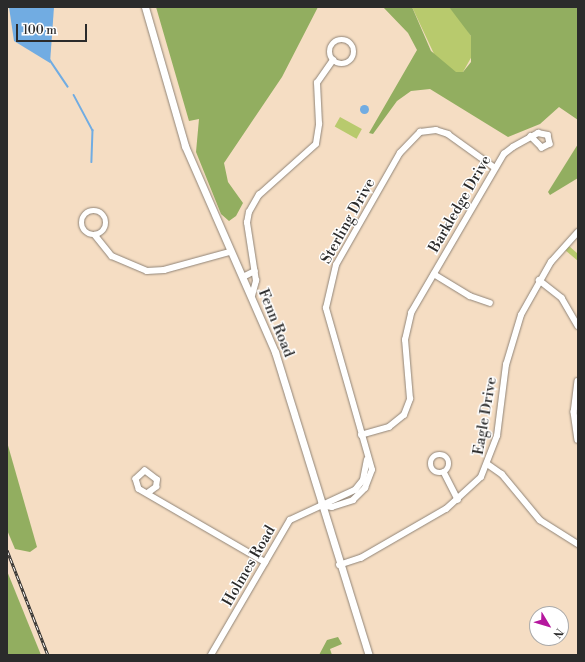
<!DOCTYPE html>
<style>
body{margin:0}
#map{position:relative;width:585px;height:662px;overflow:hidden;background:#f5ddc3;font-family:"Libre Bodoni",serif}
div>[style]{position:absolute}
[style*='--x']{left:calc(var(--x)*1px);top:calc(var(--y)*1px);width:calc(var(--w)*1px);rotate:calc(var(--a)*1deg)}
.green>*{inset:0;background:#b8ca6d;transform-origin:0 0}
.forest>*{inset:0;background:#92ae60}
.water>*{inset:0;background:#71ace2}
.round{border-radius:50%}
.stream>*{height:1.5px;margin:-0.75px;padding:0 0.75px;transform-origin:0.75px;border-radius:0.75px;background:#71ace2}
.roads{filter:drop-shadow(0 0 1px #908477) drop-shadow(0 0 1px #908477)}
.minor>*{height:5.5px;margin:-2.75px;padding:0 2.75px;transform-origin:2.75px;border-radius:2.75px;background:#fff}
.minor>.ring{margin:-2.75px;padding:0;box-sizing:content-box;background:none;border:5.5px solid #fff;border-radius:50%}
.tertiary>*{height:7px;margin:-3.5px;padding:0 3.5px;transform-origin:3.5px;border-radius:3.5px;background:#fff}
.rail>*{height:3px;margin-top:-1.5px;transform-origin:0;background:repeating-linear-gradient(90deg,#fff 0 4.5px,#2b2b2b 0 9px);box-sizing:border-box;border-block:1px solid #2b2b2b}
span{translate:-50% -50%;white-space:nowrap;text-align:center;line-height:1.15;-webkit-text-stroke:3px #fff;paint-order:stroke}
.street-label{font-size:15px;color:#2b2b2b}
.frame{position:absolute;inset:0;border:8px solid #2b2b2b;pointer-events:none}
.north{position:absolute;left:529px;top:606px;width:40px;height:40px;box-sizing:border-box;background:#fff;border:1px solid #aaa;border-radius:50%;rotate:128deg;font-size:11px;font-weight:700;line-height:16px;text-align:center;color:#2b2b2b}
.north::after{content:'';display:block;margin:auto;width:14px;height:18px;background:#b5179e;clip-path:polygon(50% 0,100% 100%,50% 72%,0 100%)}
.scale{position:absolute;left:16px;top:24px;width:71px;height:18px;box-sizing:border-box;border:2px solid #2b2b2b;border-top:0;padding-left:5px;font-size:12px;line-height:14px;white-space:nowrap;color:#2b2b2b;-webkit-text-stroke:3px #fff;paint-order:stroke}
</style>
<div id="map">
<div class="green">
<div style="clip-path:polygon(412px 7px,449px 7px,461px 20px,471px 36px,472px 56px,463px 72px,456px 73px,435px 56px)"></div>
<div style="left:340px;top:117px;width:25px;height:11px;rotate:29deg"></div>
<div style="clip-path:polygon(569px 246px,578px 254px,578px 261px,565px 250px)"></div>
</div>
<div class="forest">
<div style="clip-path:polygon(156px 7px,318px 7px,282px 77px,224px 163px,228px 182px,243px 203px,236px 216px,229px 221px,221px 214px,196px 152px,199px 119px,189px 121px)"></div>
<div style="clip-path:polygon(383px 7px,412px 7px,431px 51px,456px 72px,463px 72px,471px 62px,471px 36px,449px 7px,578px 7px,578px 120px,559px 107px,540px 124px,508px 137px,430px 89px,411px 91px,397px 101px,373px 134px,369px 133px,417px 50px,408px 33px)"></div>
<div style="clip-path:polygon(578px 144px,578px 178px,550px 195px,548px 192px)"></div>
<div style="clip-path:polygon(7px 442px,37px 547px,30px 552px,15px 549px,7px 530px)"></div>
<div style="clip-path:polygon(7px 571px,41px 655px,7px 655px)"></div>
<div style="clip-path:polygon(338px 637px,342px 644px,330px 649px,332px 655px,319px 655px,327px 640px)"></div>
</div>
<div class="water">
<div style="clip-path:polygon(9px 7px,54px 7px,50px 63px,14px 41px)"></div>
<div class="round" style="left:359.5px;top:104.5px;width:9px;height:9px"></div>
</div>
<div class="stream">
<div style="--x:50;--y:60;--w:32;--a:56"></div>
<div style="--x:74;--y:95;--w:40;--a:62"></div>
<div style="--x:93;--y:130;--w:32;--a:92"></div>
</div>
<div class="roads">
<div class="minor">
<div class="ring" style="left:330px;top:40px;width:18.5px;height:18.5px"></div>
<div class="ring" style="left:82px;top:211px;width:18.5px;height:18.5px"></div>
<div style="--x:95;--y:235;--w:27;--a:51"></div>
<div style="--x:112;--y:256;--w:38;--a:23"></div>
<div style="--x:147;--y:271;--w:17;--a:-3"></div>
<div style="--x:164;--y:270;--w:68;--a:-15.3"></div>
<div style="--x:434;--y:274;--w:42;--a:31.4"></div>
<div style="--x:470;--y:296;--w:21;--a:19"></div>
<div style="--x:243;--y:277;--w:13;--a:-27"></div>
<div style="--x:539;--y:280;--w:29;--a:38"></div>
<div style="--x:562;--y:298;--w:32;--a:60"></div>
<div style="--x:252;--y:296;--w:16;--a:-75"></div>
<div style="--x:256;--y:281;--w:59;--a:-98.8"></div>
<div style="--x:247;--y:223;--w:11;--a:-80"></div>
<div style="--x:249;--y:212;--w:20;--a:-60"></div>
<div style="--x:259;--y:195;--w:76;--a:-41.8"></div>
<div style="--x:316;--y:144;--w:20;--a:-81"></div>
<div style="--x:319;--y:124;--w:41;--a:-92.8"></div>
<div style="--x:317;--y:83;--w:28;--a:-55"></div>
<div style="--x:578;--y:381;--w:31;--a:97"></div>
<div style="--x:574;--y:412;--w:28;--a:82"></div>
<div style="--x:361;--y:435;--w:29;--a:-16"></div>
<div style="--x:389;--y:427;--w:19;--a:-39"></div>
<div style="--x:404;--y:415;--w:17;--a:-69"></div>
<div style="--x:410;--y:399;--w:59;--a:-94.8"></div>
<div style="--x:405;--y:340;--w:28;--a:-77"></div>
<div style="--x:411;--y:313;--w:184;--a:-59.7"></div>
<div style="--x:504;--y:154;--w:11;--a:-38"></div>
<div style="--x:513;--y:147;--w:29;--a:-29"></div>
<div style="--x:538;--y:133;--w:10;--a:11"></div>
<div style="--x:548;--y:135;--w:9;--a:77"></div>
<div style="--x:550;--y:144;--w:9;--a:153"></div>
<div style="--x:542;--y:148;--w:16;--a:-135"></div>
<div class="ring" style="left:431px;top:455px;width:12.5px;height:12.5px"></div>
<div style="--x:489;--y:465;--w:16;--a:35"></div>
<div style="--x:502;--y:474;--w:60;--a:50.4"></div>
<div style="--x:540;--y:520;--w:45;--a:32.3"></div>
<div style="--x:444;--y:472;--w:31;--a:63"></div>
<div style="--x:149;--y:492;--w:9;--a:-36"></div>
<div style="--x:156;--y:487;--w:7;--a:-82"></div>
<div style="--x:157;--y:480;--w:15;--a:-143"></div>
<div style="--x:145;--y:471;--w:12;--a:138"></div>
<div style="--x:136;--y:479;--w:10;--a:73"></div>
<div style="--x:139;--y:489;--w:146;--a:30.1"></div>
<div style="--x:321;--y:505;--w:11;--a:10"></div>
<div style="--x:332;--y:507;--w:22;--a:-18"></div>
<div style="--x:353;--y:500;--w:17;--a:-45"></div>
<div style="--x:365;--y:488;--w:19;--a:-69"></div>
<div style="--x:372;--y:470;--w:168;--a:-105.9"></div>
<div style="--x:326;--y:308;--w:44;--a:-76.9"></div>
<div style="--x:336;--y:265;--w:129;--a:-60.3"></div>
<div style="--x:400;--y:153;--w:29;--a:-46"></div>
<div style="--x:420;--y:132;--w:16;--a:-7"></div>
<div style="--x:436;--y:130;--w:13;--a:18"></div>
<div style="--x:448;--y:134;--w:57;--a:35.7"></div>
<div style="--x:339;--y:565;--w:23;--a:-18"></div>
<div style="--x:361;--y:558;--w:98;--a:-30"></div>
<div style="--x:446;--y:509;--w:47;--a:-42.4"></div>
<div style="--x:481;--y:477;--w:44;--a:-68.7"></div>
<div style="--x:497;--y:436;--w:72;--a:-82.8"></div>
<div style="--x:506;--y:365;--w:52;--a:-73.3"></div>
<div style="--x:521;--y:315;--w:61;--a:-60.5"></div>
<div style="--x:551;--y:262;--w:40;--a:-48"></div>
<div style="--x:211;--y:655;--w:156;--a:-59.7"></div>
<div style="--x:290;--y:520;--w:72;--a:-24.8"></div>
<div style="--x:355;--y:490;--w:13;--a:-51"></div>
<div style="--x:363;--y:480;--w:20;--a:-79"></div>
</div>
<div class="tertiary">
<div style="--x:145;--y:7;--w:145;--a:73.9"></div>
<div style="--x:185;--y:146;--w:225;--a:66.4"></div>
<div style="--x:275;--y:352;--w:317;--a:72.8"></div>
</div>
</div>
<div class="rail">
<div style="--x:7;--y:550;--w:113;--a:68.7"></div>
</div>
<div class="street-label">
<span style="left:460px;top:204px;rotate:-60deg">Barkledge Drive</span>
<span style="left:348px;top:221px;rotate:-61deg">Sterling Drive</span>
<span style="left:276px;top:323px;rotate:68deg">Fenn Road</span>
<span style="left:485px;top:416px;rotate:-80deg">Eagle Drive</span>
<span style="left:249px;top:566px;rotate:-60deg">Holmes Road</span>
</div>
<div class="frame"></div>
<div class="north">N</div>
<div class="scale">100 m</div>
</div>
